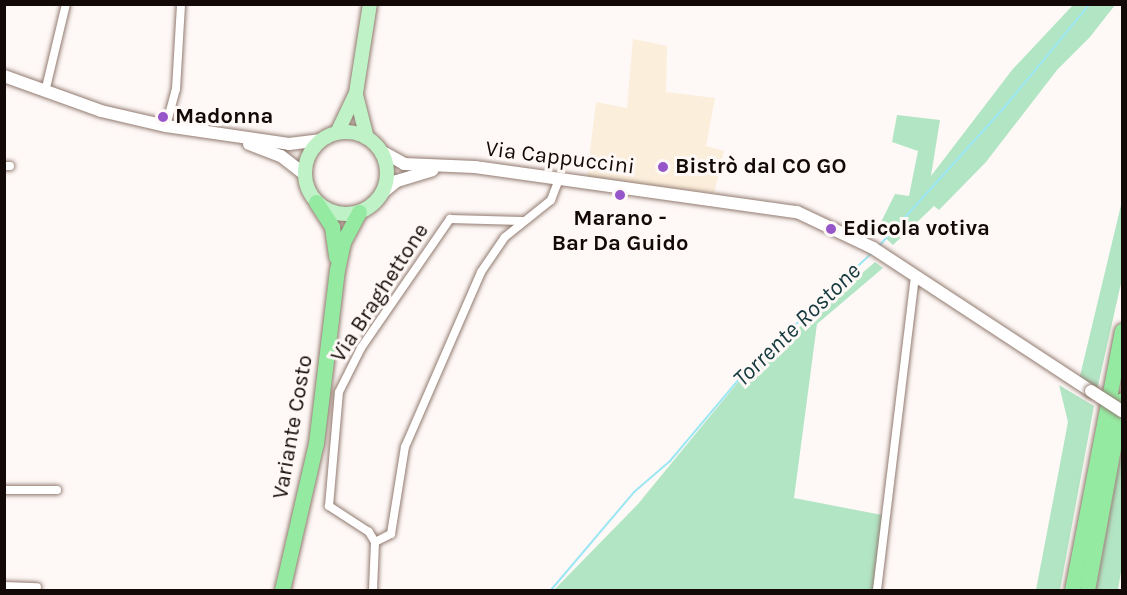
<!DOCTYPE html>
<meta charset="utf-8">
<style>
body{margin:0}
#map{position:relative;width:1127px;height:595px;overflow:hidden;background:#fef8f6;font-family:Karla,sans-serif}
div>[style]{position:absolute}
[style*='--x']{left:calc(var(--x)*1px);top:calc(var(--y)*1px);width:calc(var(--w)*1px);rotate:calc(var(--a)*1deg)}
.commercial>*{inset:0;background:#fbeeda}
.green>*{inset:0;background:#b2e5c4}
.stream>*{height:2px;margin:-1px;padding:0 1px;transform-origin:1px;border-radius:1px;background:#9ce7f4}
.roads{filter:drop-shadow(0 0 2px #927b70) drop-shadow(0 0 2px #927b70)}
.street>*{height:8px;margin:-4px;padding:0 4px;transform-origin:4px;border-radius:4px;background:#fff}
.secondary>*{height:12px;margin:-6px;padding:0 6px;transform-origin:6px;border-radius:6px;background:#fff}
.primary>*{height:14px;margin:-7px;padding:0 7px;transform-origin:7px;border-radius:7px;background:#bff2c7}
.primary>.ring{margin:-7px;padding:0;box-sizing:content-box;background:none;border:14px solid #bff2c7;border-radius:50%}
.highway>*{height:15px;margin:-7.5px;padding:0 7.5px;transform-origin:7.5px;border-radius:7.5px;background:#95eaa2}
.bridges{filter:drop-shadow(0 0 2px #927b70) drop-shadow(0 0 2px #927b70)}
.secondary-bridge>*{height:12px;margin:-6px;padding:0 6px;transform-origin:6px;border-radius:6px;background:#fff}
.dots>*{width:16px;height:16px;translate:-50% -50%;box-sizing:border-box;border:3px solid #fef8f6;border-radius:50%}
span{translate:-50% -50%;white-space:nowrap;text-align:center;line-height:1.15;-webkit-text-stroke:6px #fef8f6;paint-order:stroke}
.poi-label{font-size:22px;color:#130a07;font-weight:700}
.left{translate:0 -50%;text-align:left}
.street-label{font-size:22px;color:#130a07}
.water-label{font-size:24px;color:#14393e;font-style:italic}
.frame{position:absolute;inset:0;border:6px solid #130a07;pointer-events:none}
</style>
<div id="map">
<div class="commercial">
<div style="clip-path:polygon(633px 39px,667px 46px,666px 92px,715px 98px,706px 146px,724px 151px,714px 193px,587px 177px,596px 102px,627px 108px)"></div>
</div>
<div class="green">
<div style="clip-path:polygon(1073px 5px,1115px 5px,1090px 37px,1057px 70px,986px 162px,939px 210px,934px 206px,893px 245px,877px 230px,895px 194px,909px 196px,918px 151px,892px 142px,897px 115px,940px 120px,931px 176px,1012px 70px)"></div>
<div style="clip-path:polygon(1122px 201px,1122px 279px,1097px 390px,1079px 380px)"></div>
<div style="clip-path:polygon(875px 262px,883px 268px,817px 324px,794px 498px,882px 515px,876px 590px,554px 590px,638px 504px,743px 376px)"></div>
<div style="clip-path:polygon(1059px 385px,1094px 406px,1060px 590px,1036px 590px,1068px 422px)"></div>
<div style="clip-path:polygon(1122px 448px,1122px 566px,1118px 590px,1096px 590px)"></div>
</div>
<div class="stream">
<div style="--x:879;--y:246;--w:185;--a:-47.9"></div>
<div style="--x:1003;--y:109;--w:136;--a:-50.4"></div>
<div style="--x:551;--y:590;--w:128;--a:-49.7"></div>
<div style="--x:634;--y:492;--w:48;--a:-40.7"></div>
<div style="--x:670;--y:461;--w:115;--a:-49.9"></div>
<div style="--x:744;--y:373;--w:177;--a:-43.2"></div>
</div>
<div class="roads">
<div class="street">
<div style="--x:45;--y:92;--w:90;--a:-76.6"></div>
<div style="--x:166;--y:126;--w:38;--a:-75"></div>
<div style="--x:176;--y:89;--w:85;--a:-86.6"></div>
<div style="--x:4;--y:166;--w:6;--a:0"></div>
<div style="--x:4;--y:490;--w:53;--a:0"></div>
<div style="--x:375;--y:542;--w:18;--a:-27"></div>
<div style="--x:391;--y:534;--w:88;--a:-80.9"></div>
<div style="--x:405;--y:447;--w:191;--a:-66.5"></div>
<div style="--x:481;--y:272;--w:42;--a:-55.6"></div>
<div style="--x:505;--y:237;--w:59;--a:-38.8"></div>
<div style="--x:551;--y:200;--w:22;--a:-69"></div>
<div style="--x:4;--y:586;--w:33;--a:2"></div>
<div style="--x:373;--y:590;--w:48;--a:-87.6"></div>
<div style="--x:375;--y:542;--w:12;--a:-121"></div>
<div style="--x:369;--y:532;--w:48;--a:-147"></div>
<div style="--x:329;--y:506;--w:114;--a:-85"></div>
<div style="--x:339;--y:392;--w:49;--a:-63.4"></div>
<div style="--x:361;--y:348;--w:157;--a:-55.4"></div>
<div style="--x:450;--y:219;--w:72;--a:1.6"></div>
<div style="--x:877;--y:590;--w:317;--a:-83.1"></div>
</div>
<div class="secondary">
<div style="--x:4;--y:76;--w:103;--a:19.8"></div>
<div style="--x:101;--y:111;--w:67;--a:13"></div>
<div style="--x:166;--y:126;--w:124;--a:8.3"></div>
<div style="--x:289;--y:144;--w:33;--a:-7"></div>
<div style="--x:249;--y:144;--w:34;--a:21"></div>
<div style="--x:281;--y:156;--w:31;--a:38"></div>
<div style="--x:381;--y:151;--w:26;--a:29"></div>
<div style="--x:404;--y:164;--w:71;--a:2.4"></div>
<div style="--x:475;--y:167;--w:325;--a:8"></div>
<div style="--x:797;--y:212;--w:84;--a:25.3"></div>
<div style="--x:873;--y:248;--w:261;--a:33.3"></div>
<div style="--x:382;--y:193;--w:19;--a:-39"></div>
<div style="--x:397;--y:181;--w:37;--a:-17"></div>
</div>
<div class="primary">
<div style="--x:356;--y:95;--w:44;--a:75.7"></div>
<div class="ring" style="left:305px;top:132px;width:68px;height:68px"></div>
<div style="--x:337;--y:133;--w:44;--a:-64.6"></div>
<div style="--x:356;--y:93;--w:90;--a:-81.1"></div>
</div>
<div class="highway">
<div style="--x:316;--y:202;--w:30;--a:57"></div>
<div style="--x:332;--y:227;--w:30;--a:82"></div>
<div style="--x:282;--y:590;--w:151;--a:-77"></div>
<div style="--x:316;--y:443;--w:174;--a:-83.1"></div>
<div style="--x:337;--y:270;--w:29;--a:-78"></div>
<div style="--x:343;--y:242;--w:34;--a:-62"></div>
<div style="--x:1072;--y:590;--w:264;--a:-79.1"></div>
<div style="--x:1087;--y:590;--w:193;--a:-79.6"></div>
</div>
</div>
<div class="bridges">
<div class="secondary-bridge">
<div style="--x:1091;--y:391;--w:37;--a:33"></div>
</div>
</div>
<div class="dots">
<div style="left:163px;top:117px;background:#9755ca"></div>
<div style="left:663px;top:167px;background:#9755ca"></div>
<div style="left:620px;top:195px;background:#9755ca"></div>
<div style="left:831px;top:229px;background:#9755ca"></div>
</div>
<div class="poi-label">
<span class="left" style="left:175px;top:117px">Madonna</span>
<span class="left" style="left:675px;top:167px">Bistrò dal CO GO</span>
<span style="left:620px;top:231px">Marano -<br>Bar Da Guido</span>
<span class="left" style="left:843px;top:229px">Edicola votiva</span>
</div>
<div class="street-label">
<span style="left:560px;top:158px;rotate:7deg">Via Cappuccini</span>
<span style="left:380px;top:293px;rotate:-57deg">Via Braghettone</span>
<span style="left:293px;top:427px;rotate:-80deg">Variante Costo</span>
</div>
<div class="water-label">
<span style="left:797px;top:325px;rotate:-44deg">Torrente Rostone</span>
</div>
<div class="frame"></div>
</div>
